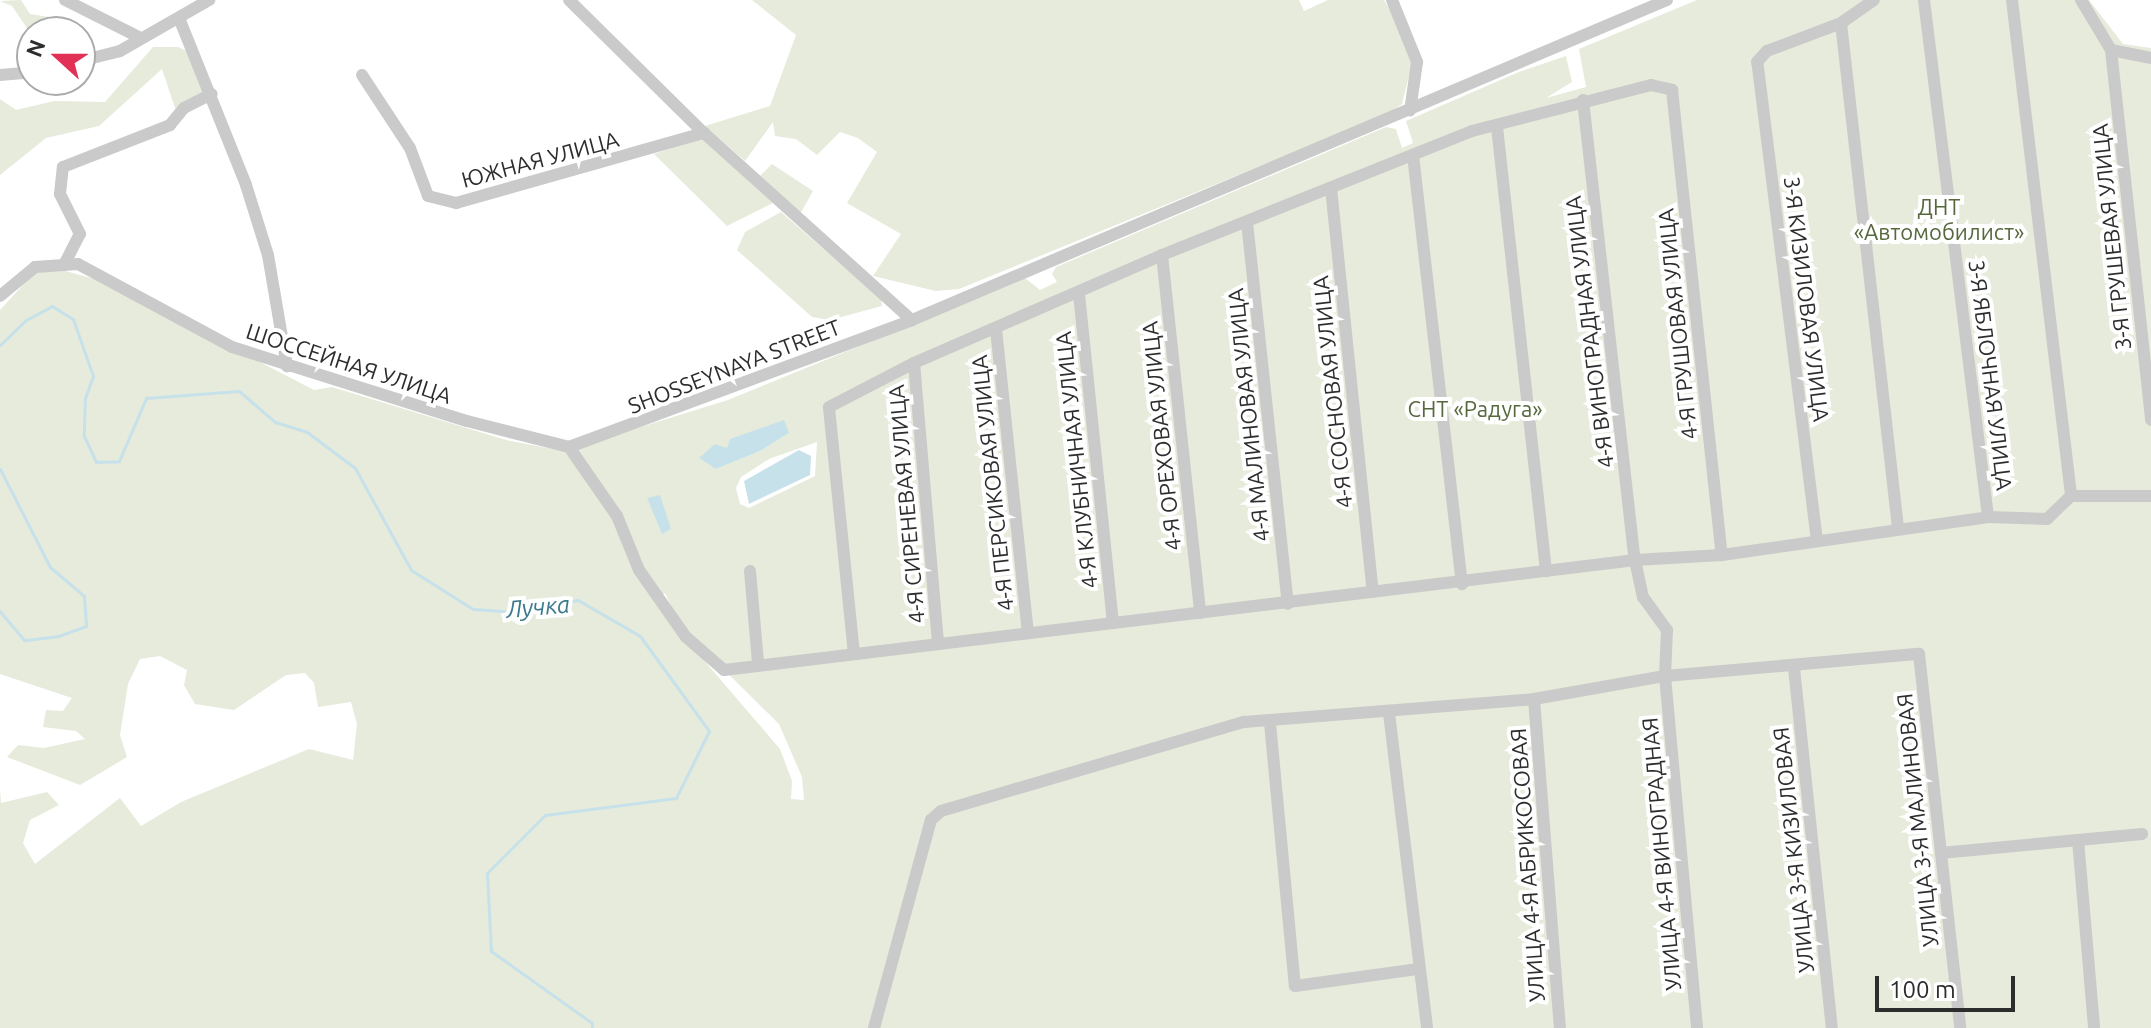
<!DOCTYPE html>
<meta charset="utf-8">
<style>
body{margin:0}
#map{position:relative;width:2151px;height:1028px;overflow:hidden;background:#fff;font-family:Ubuntu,sans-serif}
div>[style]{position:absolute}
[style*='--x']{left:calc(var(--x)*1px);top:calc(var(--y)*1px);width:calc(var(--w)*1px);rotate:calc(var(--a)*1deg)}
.green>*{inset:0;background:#e6ebdb}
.water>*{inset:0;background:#c7e1eb}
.stream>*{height:3px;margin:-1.5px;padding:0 1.5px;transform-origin:1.5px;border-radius:1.5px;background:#c7e1eb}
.minor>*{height:12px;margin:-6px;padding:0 6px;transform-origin:6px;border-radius:6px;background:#cacaca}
span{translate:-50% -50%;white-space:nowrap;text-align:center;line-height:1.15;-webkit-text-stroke:8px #fff;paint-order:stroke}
.street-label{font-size:22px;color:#2d2d2d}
.park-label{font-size:22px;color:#56683c}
.water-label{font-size:24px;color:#3d798e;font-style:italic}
.north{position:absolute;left:16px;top:16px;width:80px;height:80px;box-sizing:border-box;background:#fff;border:2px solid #ababab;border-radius:50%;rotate:291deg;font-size:22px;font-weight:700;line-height:32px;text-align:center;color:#2d2d2d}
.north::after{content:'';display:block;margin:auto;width:28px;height:36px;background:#e23156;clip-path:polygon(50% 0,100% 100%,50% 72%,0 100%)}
.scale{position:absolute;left:1875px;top:976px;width:140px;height:36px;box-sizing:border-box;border:4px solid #2d2d2d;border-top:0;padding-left:10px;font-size:24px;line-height:28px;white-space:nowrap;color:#2d2d2d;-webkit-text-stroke:6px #fff;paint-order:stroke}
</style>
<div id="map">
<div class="green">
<div style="clip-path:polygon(21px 0,30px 14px,49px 17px,53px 28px,29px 31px,12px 6px,0 1px)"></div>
<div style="clip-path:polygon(752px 0,1299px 0,1304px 11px,1328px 0,1384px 0,1406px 38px,1412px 63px,1402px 104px,1388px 114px,959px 289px,936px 291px,873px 276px,901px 234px,847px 203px,877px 152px,858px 138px,840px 132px,817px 155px,796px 139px,775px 136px,773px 122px,745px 161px,705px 126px,770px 106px,796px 35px)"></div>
<div style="clip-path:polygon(evenodd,1697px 0,2089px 0,2123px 44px,2151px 48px,2151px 1028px,0 1028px,0 789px,1px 803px,47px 792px,59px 805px,30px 820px,23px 843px,35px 864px,120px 798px,141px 826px,181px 802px,309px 749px,353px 760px,357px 724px,351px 702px,318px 707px,314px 683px,305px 673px,286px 675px,234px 710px,195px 704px,184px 685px,187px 670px,160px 656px,140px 659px,128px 684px,120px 735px,127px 757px,80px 785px,7px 757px,18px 745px,44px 748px,85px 739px,76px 731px,43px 727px,46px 710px,63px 711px,72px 698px,0 674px,0 310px,36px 271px,51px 267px,105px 282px,314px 390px,332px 387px,506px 440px,564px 451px,601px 497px,659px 608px,780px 749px,792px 781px,791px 799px,804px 800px,802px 777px,779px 724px,682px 628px,665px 593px,661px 596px,637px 561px,576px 447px,728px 400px,1025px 278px,1040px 290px,1057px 282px,1052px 274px,1056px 267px,1386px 127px,1396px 129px,1402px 148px,1413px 143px,1406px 121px,1519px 72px,1566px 56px,1572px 82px,1546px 98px,1586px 87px,1579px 49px,1697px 0,789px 433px,760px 451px,716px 469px,715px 445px,720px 450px,789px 433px,1697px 0,817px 442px,815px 476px,749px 508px,740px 504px,736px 488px,741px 477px,769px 459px,817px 442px)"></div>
<div style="clip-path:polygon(153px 47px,178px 47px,191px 53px,204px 91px,175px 108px,162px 69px,99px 126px,46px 138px,0 175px,0 99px,16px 110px,54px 101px,105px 102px)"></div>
<div style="clip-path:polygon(703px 138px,773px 203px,727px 226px,654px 154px)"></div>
<div style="clip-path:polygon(772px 164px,813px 191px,800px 214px,759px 177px)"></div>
<div style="clip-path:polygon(781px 212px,881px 299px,882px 306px,830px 320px,812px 317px,737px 250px,745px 232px)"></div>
</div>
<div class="water">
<div style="clip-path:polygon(784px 420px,789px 433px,760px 451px,716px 469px,699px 458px,715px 444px,727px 448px,730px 439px)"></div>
<div style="clip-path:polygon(799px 450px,811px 456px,810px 475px,749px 504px,744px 481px)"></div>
<div style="clip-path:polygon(660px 495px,671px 529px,662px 534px,647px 498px)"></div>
</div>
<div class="stream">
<div style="--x:0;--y:345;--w:36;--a:-44"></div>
<div style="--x:26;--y:320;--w:30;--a:-28"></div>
<div style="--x:52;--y:306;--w:25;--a:32"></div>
<div style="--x:73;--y:319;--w:60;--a:70.7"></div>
<div style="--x:93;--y:376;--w:23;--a:110"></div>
<div style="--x:85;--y:398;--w:38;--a:92"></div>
<div style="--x:84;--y:436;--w:29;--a:65"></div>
<div style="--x:96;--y:462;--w:23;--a:-2"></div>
<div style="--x:119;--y:461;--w:69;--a:-66.8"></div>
<div style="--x:146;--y:398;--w:93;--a:-4.3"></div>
<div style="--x:239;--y:391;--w:48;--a:40.7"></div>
<div style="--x:275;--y:422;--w:34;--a:17"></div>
<div style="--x:307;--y:432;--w:60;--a:36.9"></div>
<div style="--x:355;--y:468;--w:116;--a:61.2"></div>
<div style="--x:411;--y:570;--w:73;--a:32.2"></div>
<div style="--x:473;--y:609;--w:43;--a:4"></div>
<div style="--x:516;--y:612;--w:63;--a:-11"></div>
<div style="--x:578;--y:600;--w:72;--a:30.1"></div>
<div style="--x:640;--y:636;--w:117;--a:54"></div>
<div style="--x:709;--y:731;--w:75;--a:116.2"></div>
<div style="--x:676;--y:798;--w:132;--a:172.6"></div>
<div style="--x:545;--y:815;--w:82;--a:135"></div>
<div style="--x:487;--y:873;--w:78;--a:87.1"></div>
<div style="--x:491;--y:951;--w:124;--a:35.5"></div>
<div style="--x:592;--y:1023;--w:5;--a:90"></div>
<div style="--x:0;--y:469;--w:110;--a:63"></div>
<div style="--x:50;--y:567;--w:45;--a:40.5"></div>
<div style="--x:84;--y:596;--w:30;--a:86"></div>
<div style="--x:86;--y:626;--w:29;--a:160"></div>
<div style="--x:59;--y:636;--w:35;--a:173"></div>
<div style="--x:24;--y:640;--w:38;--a:-130"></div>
</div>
<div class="minor">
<div style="--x:65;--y:0;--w:85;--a:26.6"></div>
<div style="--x:569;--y:0;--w:190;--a:44.6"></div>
<div style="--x:704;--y:133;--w:280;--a:42"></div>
<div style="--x:1392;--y:0;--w:67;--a:68"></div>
<div style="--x:1417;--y:62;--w:49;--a:98.1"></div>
<div style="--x:1924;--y:0;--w:521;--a:82.94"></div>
<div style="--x:2012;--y:0;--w:499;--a:83.2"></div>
<div style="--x:2081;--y:0;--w:58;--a:59"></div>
<div style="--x:2111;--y:50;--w:372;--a:83.8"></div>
<div style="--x:179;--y:18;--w:180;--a:68.1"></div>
<div style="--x:246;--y:185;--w:73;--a:72.6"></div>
<div style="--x:268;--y:255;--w:113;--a:80.3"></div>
<div style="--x:1841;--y:23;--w:508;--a:83.56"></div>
<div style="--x:2111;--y:50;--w:41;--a:11.3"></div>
<div style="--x:80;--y:61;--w:41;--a:-14"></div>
<div style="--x:120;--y:51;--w:103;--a:-29.8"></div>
<div style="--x:0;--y:75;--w:32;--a:-5"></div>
<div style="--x:362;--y:75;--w:87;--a:56.7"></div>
<div style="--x:410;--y:148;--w:51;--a:69.4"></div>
<div style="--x:428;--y:196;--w:29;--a:14"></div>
<div style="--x:456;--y:203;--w:258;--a:-15.8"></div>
<div style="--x:1583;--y:100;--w:463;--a:83.6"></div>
<div style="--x:1635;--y:560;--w:38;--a:78"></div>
<div style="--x:1643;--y:597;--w:41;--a:54"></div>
<div style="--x:1667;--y:630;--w:46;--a:92.5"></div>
<div style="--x:1665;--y:676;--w:353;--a:84.8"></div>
<div style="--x:1497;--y:127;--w:447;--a:83.7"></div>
<div style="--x:1413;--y:155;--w:432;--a:83.5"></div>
<div style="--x:1331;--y:188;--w:406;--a:84.1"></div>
<div style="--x:1247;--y:222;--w:384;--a:83.9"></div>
<div style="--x:1162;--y:255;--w:360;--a:83.9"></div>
<div style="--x:64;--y:265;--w:35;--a:-63"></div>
<div style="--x:80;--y:234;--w:45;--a:-116.6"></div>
<div style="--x:60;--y:194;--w:27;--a:-84"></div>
<div style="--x:63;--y:167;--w:115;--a:-21.4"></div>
<div style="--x:170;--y:125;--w:22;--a:-51"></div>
<div style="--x:184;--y:108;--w:31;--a:-27"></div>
<div style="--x:1079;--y:294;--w:330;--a:84.1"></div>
<div style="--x:0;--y:296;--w:45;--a:-39.6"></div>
<div style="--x:35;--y:267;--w:43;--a:-4"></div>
<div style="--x:78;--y:264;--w:175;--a:28.3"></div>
<div style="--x:232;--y:347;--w:246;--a:17.5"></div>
<div style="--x:467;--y:421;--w:105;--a:14.3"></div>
<div style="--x:569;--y:447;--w:366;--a:-20.3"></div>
<div style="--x:912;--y:320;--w:820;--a:-22.97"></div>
<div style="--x:996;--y:329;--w:306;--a:84"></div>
<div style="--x:914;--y:363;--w:279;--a:85.1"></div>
<div style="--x:569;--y:447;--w:84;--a:55.2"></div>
<div style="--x:617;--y:516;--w:58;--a:67.8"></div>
<div style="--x:639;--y:570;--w:82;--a:55"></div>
<div style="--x:686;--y:637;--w:50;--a:41"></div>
<div style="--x:724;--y:670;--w:918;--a:-6.88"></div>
<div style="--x:1635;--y:560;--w:87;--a:-3.3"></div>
<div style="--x:1722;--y:555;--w:269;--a:-8.1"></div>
<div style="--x:1988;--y:517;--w:59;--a:1.9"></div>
<div style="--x:2047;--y:519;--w:33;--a:-44"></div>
<div style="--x:2071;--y:496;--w:80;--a:0"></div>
<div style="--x:1817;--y:541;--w:483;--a:-97.1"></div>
<div style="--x:1757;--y:62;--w:15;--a:-48"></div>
<div style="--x:1767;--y:51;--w:79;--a:-20.7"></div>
<div style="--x:1841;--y:23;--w:40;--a:-34.9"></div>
<div style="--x:750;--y:571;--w:92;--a:85"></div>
<div style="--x:854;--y:654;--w:248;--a:-95.8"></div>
<div style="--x:829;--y:407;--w:96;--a:-27.4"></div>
<div style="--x:914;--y:363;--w:270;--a:-23.5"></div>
<div style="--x:1162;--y:255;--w:334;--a:-21.8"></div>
<div style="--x:1472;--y:131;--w:185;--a:-14.4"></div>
<div style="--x:1651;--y:85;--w:22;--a:13"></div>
<div style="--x:1672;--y:90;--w:468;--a:83.9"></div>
<div style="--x:1794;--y:668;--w:362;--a:84"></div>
<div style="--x:1534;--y:699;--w:330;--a:85.5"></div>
<div style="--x:1389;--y:713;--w:317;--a:83.1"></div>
<div style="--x:1270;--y:723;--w:264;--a:84.6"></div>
<div style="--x:1295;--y:986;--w:123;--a:-7.9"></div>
<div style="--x:2078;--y:840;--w:189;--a:85.1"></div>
<div style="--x:1941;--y:853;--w:202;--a:-5.4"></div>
<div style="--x:874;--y:1028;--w:216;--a:-74.7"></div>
<div style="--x:931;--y:820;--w:13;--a:-42"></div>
<div style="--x:941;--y:811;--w:316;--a:-16.4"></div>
<div style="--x:1244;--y:722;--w:291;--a:-4.5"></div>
<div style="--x:1534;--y:699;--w:133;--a:-10"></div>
<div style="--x:1665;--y:676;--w:255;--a:-5"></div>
<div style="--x:1919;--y:654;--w:376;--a:83.7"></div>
</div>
<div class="street-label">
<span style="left:540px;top:159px;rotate:-15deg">ЮЖНАЯ УЛИЦА</span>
<span style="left:2111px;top:237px;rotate:-96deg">3-Я ГРУШЕВАЯ УЛИЦА</span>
<span style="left:1807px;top:299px;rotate:83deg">3-Я КИЗИЛОВАЯ УЛИЦА</span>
<span style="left:1677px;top:324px;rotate:-96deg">4-Я ГРУШОВАЯ УЛИЦА</span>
<span style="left:1589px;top:332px;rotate:-97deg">4-Я ВИНОГРАДНАЯ УЛИЦА</span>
<span style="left:349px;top:363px;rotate:18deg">ШОССЕЙНАЯ УЛИЦА</span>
<span style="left:734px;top:366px;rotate:-21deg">SHOSSEYNAYA STREET</span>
<span style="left:1991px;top:375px;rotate:83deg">3-Я ЯБЛОЧНАЯ УЛИЦА</span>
<span style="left:1332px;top:392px;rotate:-96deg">4-Я СОСНОВАЯ УЛИЦА</span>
<span style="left:1248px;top:415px;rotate:-96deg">4-Я МАЛИНОВАЯ УЛИЦА</span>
<span style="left:1161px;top:436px;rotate:-96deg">4-Я ОРЕХОВАЯ УЛИЦА</span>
<span style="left:1076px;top:460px;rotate:-96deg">4-Я КЛУБНИЧНАЯ УЛИЦА</span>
<span style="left:992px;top:483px;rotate:-96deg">4-Я ПЕРСИКОВАЯ УЛИЦА</span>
<span style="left:906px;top:504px;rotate:-95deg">4-Я СИРЕНЕВАЯ УЛИЦА</span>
<span style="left:1917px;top:820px;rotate:-96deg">УЛИЦА 3-Я МАЛИНОВАЯ</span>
<span style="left:1793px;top:850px;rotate:-96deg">УЛИЦА 3-Я КИЗИЛОВАЯ</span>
<span style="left:1661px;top:854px;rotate:-95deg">УЛИЦА 4-Я ВИНОГРАДНАЯ</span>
<span style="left:1527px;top:865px;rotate:-94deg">УЛИЦА 4-Я АБРИКОСОВАЯ</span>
</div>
<div class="park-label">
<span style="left:1939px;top:219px">ДНТ<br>«Автомобилист»</span>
<span style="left:1475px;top:409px">СНТ «Радуга»</span>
</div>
<div class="water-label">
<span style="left:538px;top:607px;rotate:-5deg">Лучка</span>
</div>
<div class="north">N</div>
<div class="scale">100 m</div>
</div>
